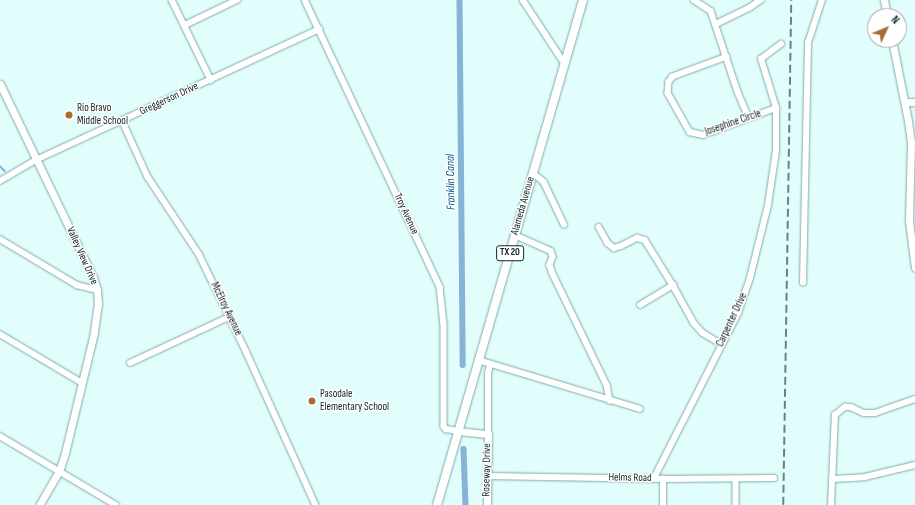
<!DOCTYPE html>
<style>
body{margin:0}
#map{position:relative;width:915px;height:505px;overflow:hidden;background:#e2fefc;font-family:"Sofia Sans Condensed",sans-serif}
div>[style]{position:absolute}
[style*='--x']{left:calc(var(--x)*1px);top:calc(var(--y)*1px);width:calc(var(--w)*1px);rotate:calc(var(--a)*1deg)}
.stream>*{height:1.5px;margin:-0.75px;padding:0 0.75px;transform-origin:0.75px;border-radius:0.75px;background:#86b3d7}
.canal>*{height:5.5px;margin:-2.75px;padding:0 2.75px;transform-origin:2.75px;border-radius:2.75px;background:#86b3d7}
.roads{filter:drop-shadow(0 0 1px #7eaca9) drop-shadow(0 0 1px #7eaca9)}
.street>*{height:5.5px;margin:-2.75px;padding:0 2.75px;transform-origin:2.75px;border-radius:2.75px;background:#fff}
.secondary>*{height:7px;margin:-3.5px;padding:0 3.5px;transform-origin:3.5px;border-radius:3.5px;background:#fff}
.primary>*{height:8px;margin:-4px;padding:0 4px;transform-origin:4px;border-radius:4px;background:#fff}
.rail>*{height:1.5px;margin-top:-0.75px;transform-origin:0;background:repeating-linear-gradient(90deg,#69807f 0 8px,transparent 0 12px)}
.dots>*{width:11px;height:11px;translate:-50% -50%;box-sizing:border-box;border:2px solid #fff;border-radius:50%}
span{translate:-50% -50%;white-space:nowrap;text-align:center;line-height:1.15;-webkit-text-stroke:3px #fff;paint-order:stroke}
.shield-label span{padding:1px 3px;background:#fff;border:1px solid;border-radius:3px;-webkit-text-stroke-width:0}
.shield-label{font-size:10px;color:#112423;font-weight:700}
.street-label{font-size:11px;color:#112423}
.poi-label{font-size:11px;color:#112423}
.left{translate:0 -50%;text-align:left}
.water-label{font-size:12px;color:#095482;font-style:italic}
.north{position:absolute;left:867px;top:8px;width:40px;height:40px;box-sizing:border-box;background:#fff;border:1px solid #a0a7a7;border-radius:50%;rotate:46deg;font-size:11px;font-weight:700;line-height:16px;text-align:center;color:#112423}
.north::after{content:'';display:block;margin:auto;width:14px;height:18px;background:#aa6c32;clip-path:polygon(50% 0,100% 100%,50% 72%,0 100%)}
</style>
<div id="map">
<div class="stream">
<div style="--x:0;--y:166;--w:7;--a:45"></div>
</div>
<div class="canal">
<div style="--x:460;--y:0;--w:365;--a:89.5"></div>
<div style="--x:464;--y:449;--w:56;--a:88"></div>
</div>
<div class="roads">
<div class="street">
<div style="--x:172;--y:0;--w:89;--a:64"></div>
<div style="--x:305;--y:0;--w:317;--a:64.8"></div>
<div style="--x:440;--y:287;--w:36;--a:84"></div>
<div style="--x:444;--y:323;--w:103;--a:90"></div>
<div style="--x:444;--y:426;--w:4;--a:56"></div>
<div style="--x:446;--y:429;--w:12;--a:9"></div>
<div style="--x:523;--y:0;--w:77;--a:56.7"></div>
<div style="--x:694;--y:0;--w:20;--a:33"></div>
<div style="--x:711;--y:11;--w:85;--a:71.6"></div>
<div style="--x:738;--y:92;--w:28;--a:67"></div>
<div style="--x:716;--y:24;--w:37;--a:-26"></div>
<div style="--x:749;--y:8;--w:14;--a:-34"></div>
<div style="--x:185;--y:25;--w:58;--a:-25.7"></div>
<div style="--x:727;--y:57;--w:58;--a:159.7"></div>
<div style="--x:673;--y:77;--w:6;--a:129"></div>
<div style="--x:669;--y:82;--w:11;--a:95"></div>
<div style="--x:668;--y:93;--w:45;--a:60.6"></div>
<div style="--x:690;--y:132;--w:13;--a:13"></div>
<div style="--x:703;--y:135;--w:78;--a:-20.3"></div>
<div style="--x:122;--y:120;--w:63;--a:65.5"></div>
<div style="--x:148;--y:177;--w:92;--a:56.5"></div>
<div style="--x:199;--y:254;--w:108;--a:64.1"></div>
<div style="--x:246;--y:351;--w:169;--a:65.6"></div>
<div style="--x:533;--y:173;--w:14;--a:39"></div>
<div style="--x:544;--y:182;--w:47;--a:64.5"></div>
<div style="--x:0;--y:181;--w:42;--a:-30.3"></div>
<div style="--x:36;--y:160;--w:312;--a:-24.8"></div>
<div style="--x:599;--y:227;--w:18;--a:61"></div>
<div style="--x:608;--y:243;--w:8;--a:40"></div>
<div style="--x:614;--y:248;--w:7;--a:-16"></div>
<div style="--x:621;--y:246;--w:18;--a:-27"></div>
<div style="--x:637;--y:238;--w:8;--a:14"></div>
<div style="--x:645;--y:240;--w:53;--a:58.1"></div>
<div style="--x:673;--y:285;--w:43;--a:61.1"></div>
<div style="--x:694;--y:323;--w:13;--a:48"></div>
<div style="--x:703;--y:333;--w:21;--a:31"></div>
<div style="--x:515;--y:235;--w:39;--a:24"></div>
<div style="--x:551;--y:251;--w:6;--a:72"></div>
<div style="--x:553;--y:257;--w:9;--a:111"></div>
<div style="--x:550;--y:265;--w:9;--a:72"></div>
<div style="--x:553;--y:274;--w:123;--a:64.1"></div>
<div style="--x:607;--y:385;--w:16;--a:79"></div>
<div style="--x:0;--y:239;--w:90;--a:30.9"></div>
<div style="--x:77;--y:285;--w:21;--a:14"></div>
<div style="--x:803;--y:283;--w:240;--a:-88.8"></div>
<div style="--x:808;--y:43;--w:45;--a:-72"></div>
<div style="--x:640;--y:305;--w:39;--a:-31"></div>
<div style="--x:0;--y:334;--w:94;--a:30.7"></div>
<div style="--x:478;--y:360;--w:169;--a:16.8"></div>
<div style="--x:130;--y:363;--w:109;--a:-24.9"></div>
<div style="--x:488;--y:434;--w:61;--a:-90"></div>
<div style="--x:488;--y:373;--w:8;--a:-76"></div>
<div style="--x:0;--y:436;--w:135;--a:30.7"></div>
<div style="--x:487;--y:476;--w:176;--a:1"></div>
<div style="--x:663;--y:479;--w:111;--a:-0.5"></div>
<div style="--x:654;--y:478;--w:185;--a:-63"></div>
<div style="--x:738;--y:313;--w:37;--a:-71"></div>
<div style="--x:750;--y:278;--w:75;--a:-76.1"></div>
<div style="--x:768;--y:205;--w:55;--a:-81.6"></div>
<div style="--x:776;--y:151;--w:43;--a:-90"></div>
<div style="--x:776;--y:108;--w:51;--a:-107"></div>
<div style="--x:761;--y:59;--w:25;--a:-37"></div>
<div style="--x:736;--y:479;--w:26;--a:90"></div>
<div style="--x:832;--y:479;--w:33;--a:-3"></div>
<div style="--x:865;--y:477;--w:51;--a:-13.5"></div>
<div style="--x:663;--y:505;--w:26;--a:-90"></div>
<div style="--x:831;--y:505;--w:90;--a:-87.5"></div>
<div style="--x:835;--y:415;--w:13;--a:-39"></div>
<div style="--x:845;--y:407;--w:6;--a:0"></div>
<div style="--x:851;--y:407;--w:14;--a:25"></div>
<div style="--x:864;--y:413;--w:11;--a:0"></div>
<div style="--x:875;--y:413;--w:42;--a:-19.3"></div>
</div>
<div class="secondary">
<div style="--x:884;--y:0;--w:16;--a:79"></div>
<div style="--x:892;--y:40;--w:83;--a:78.8"></div>
<div style="--x:908;--y:121;--w:22;--a:82"></div>
<div style="--x:911;--y:143;--w:78;--a:91.5"></div>
<div style="--x:909;--y:221;--w:47;--a:82.7"></div>
<div style="--x:0;--y:84;--w:214;--a:64.3"></div>
<div style="--x:93;--y:277;--w:14;--a:73"></div>
<div style="--x:97;--y:290;--w:13;--a:86"></div>
<div style="--x:98;--y:303;--w:30;--a:98"></div>
<div style="--x:94;--y:333;--w:123;--a:103.6"></div>
<div style="--x:65;--y:453;--w:19;--a:108"></div>
<div style="--x:59;--y:471;--w:39;--a:120"></div>
<div style="--x:905;--y:102;--w:10;--a:0"></div>
<div style="--x:458;--y:431;--w:30;--a:6"></div>
<div style="--x:488;--y:434;--w:71;--a:90.8"></div>
</div>
<div class="primary">
<div style="--x:437;--y:505;--w:526;--a:-73.87"></div>
</div>
</div>
<div class="rail">
<div style="--x:783;--y:505;--w:505;--a:-89.09"></div>
</div>
<div class="dots">
<div style="left:69px;top:115px;background:#aa6c32"></div>
<div style="left:312px;top:401px;background:#aa6c32"></div>
</div>
<div class="shield-label">
<span style="left:510px;top:253px">TX 20</span>
</div>
<div class="street-label">
<span style="left:169px;top:99px;rotate:-25deg">Greggerson Drive</span>
<span style="left:733px;top:123px;rotate:-19deg">Josephine Circle</span>
<span style="left:523px;top:206px;rotate:-74deg">Alameda Avenue</span>
<span style="left:406px;top:214px;rotate:65deg">Troy Avenue</span>
<span style="left:82px;top:256px;rotate:66deg">Valley View Drive</span>
<span style="left:226px;top:309px;rotate:64deg">McElroy Avenue</span>
<span style="left:732px;top:320px;rotate:-65deg">Carpenter Drive</span>
<span style="left:487px;top:470px;rotate:-89deg">Roseway Drive</span>
<span style="left:630px;top:478px;rotate:1deg">Helms Road</span>
</div>
<div class="poi-label">
<span class="left" style="left:77px;top:115px">Rio Bravo<br>Middle School</span>
<span class="left" style="left:320px;top:401px">Pasodale<br>Elementary School</span>
</div>
<div class="water-label">
<span style="left:451px;top:182px;rotate:-91deg">Franklin Canal</span>
</div>
<div class="north">N</div>
</div>
